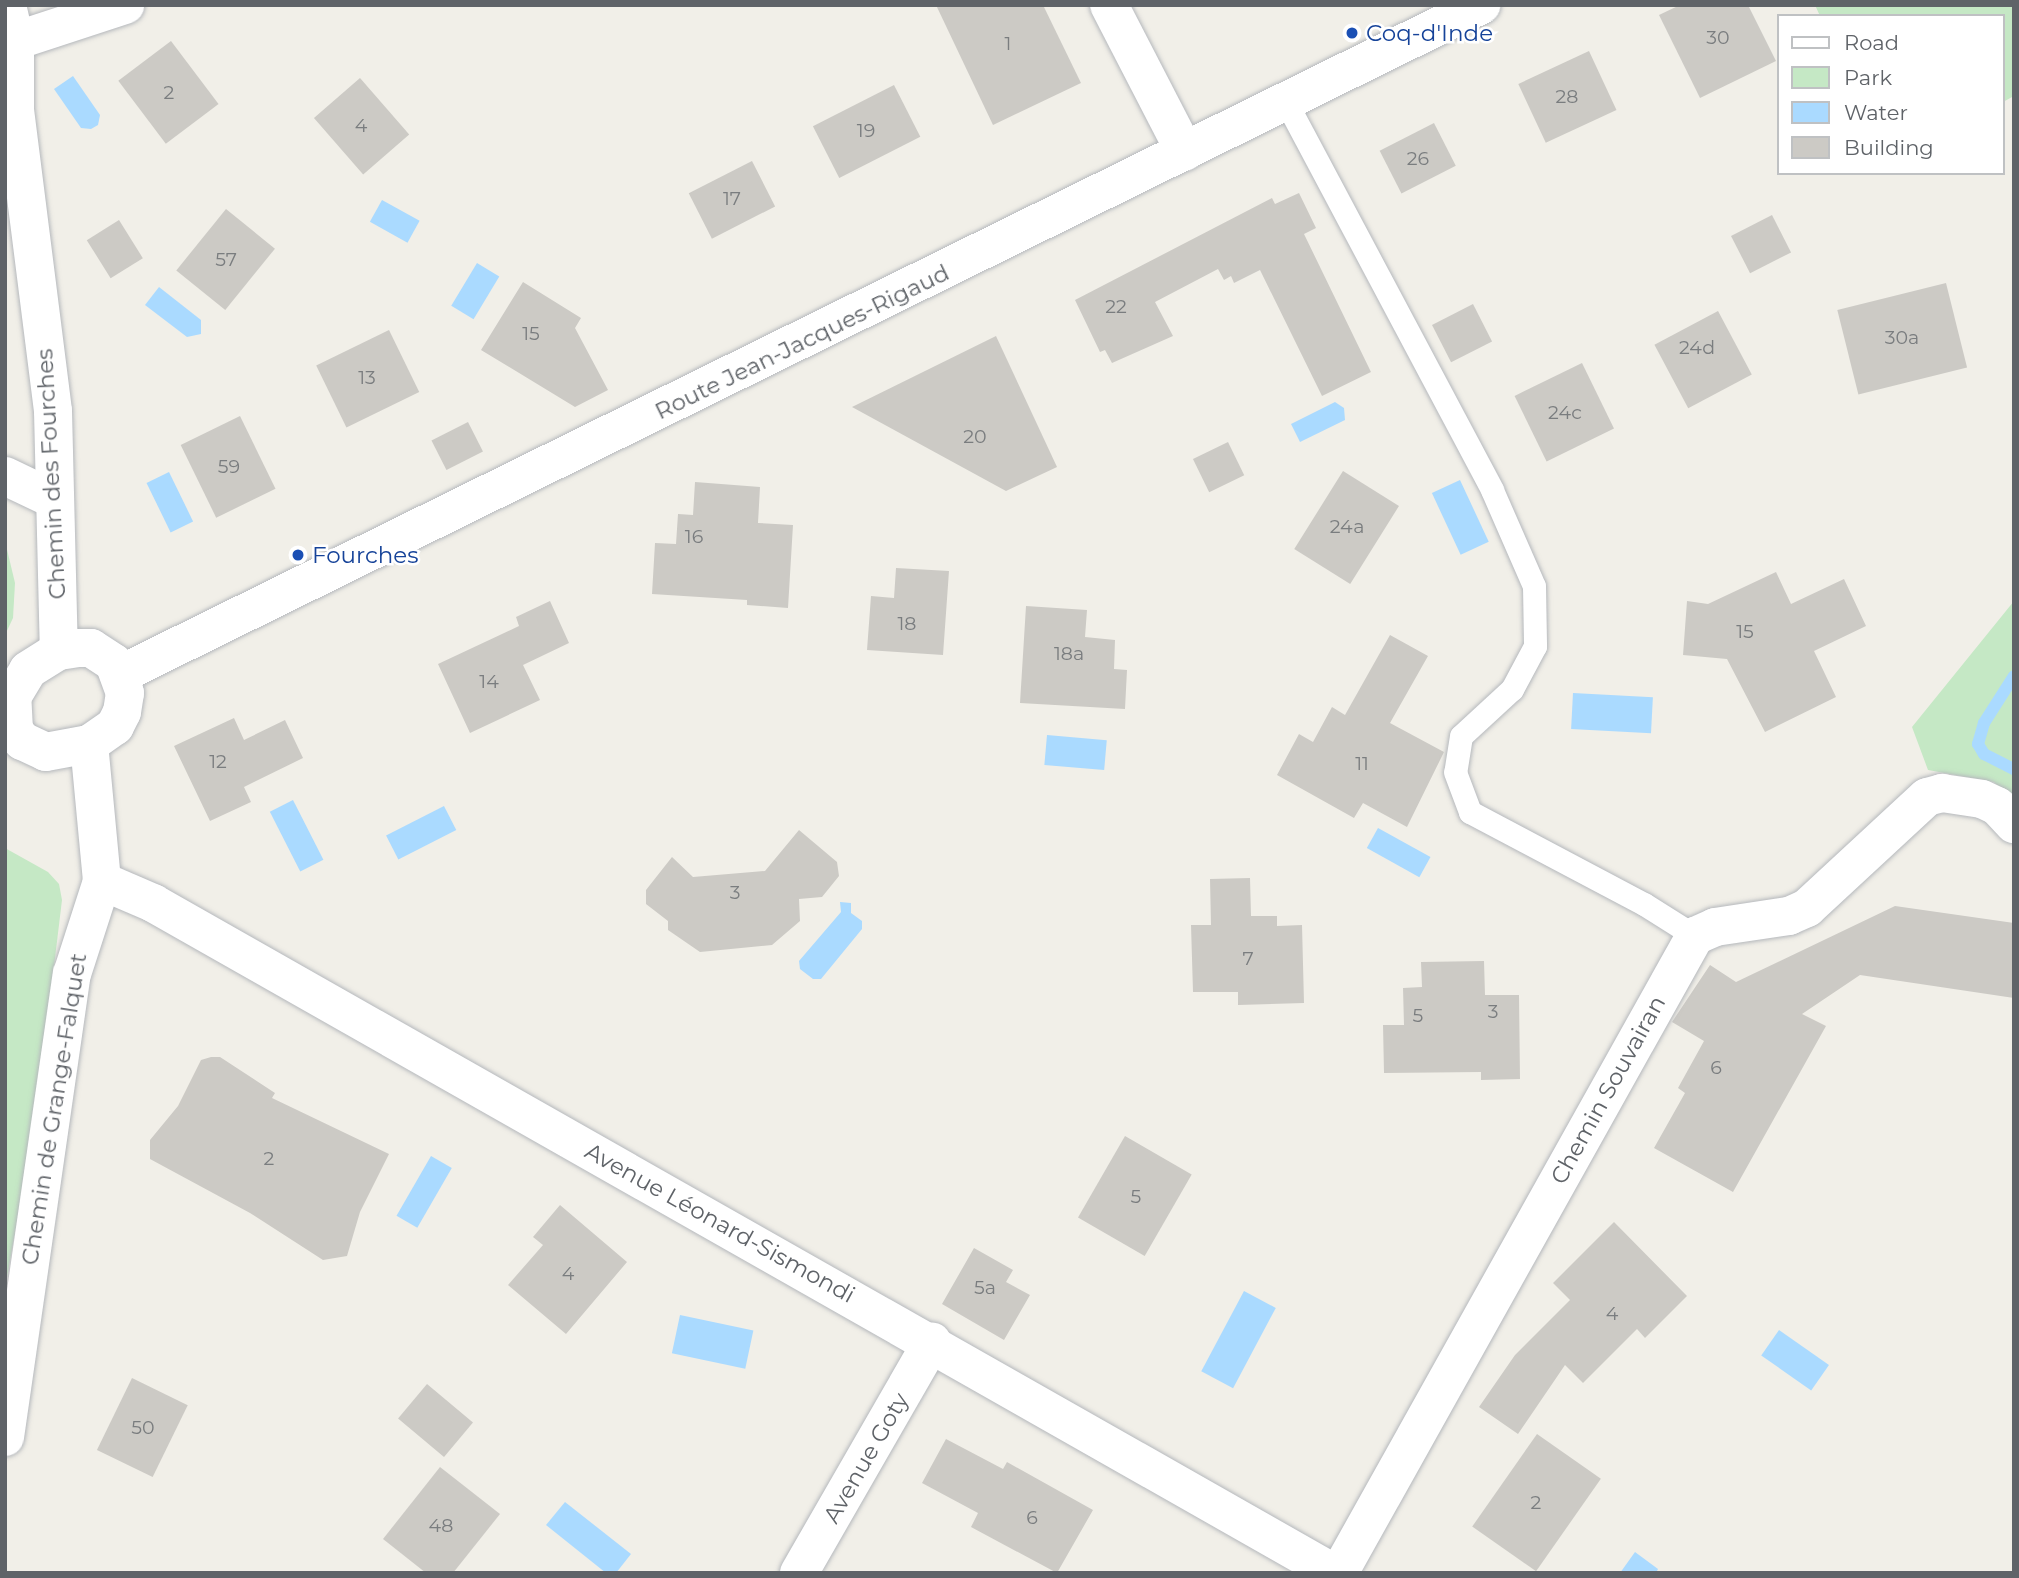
<!DOCTYPE html>
<meta charset="utf-8">
<style>
body{margin:0}
#map{position:relative;width:2019px;height:1578px;overflow:hidden;background:#f1efe8;font-family:Montserrat,sans-serif}
div>[style]{position:absolute}
[style*='--x']{left:calc(var(--x)*1px);top:calc(var(--y)*1px);width:calc(var(--w)*1px);rotate:calc(var(--a)*1deg)}
.green>*{inset:0;background:#c5e8c5}
.water>*{inset:0;background:#aadaff;transform-origin:0 0}
.stream>*{height:12px;margin:-6px;padding:0 6px;transform-origin:6px;border-radius:6px;background:#aadaff}
.building>*{inset:0;background:#cccac5;transform-origin:0 0}
.roads{filter:drop-shadow(0 0 2px #b5b8bc) drop-shadow(0 0 2px #b5b8bc)}
.service>*{height:23px;margin:-11.5px;padding:0 11.5px;transform-origin:11.5px;border-radius:11.5px;background:#fff}
.minor>*{height:38px;margin:-19px;padding:0 19px;transform-origin:19px;border-radius:19px;background:#fff}
.tertiary>*{height:38px;margin:-19px;padding:0 19px;transform-origin:19px;border-radius:19px;background:#fff}
.dots>*{width:19px;height:19px;translate:-50% -50%;box-sizing:border-box;border:4px solid #fff;border-radius:50%}
span{translate:-50% -50%;white-space:nowrap;text-align:center;line-height:1.15;-webkit-text-stroke:5px #fff;paint-order:stroke}
.number-label{font-size:19px;color:#7a7d7f}
.number-label span{-webkit-text-stroke-width:0}
.transit-label{font-size:23px;color:#164399}
.left{translate:0 -50%;text-align:left}
.street-label{font-size:23px;color:#5f6368}
.frame{position:absolute;inset:0;border:7px solid #5f6368;pointer-events:none}
.legend{position:absolute;left:1777px;top:14px;width:228px;height:161px;box-sizing:border-box;background:#fff;border:2px solid #bfc1c3;margin:0;padding:9px 12px;list-style:none;font-size:21px;color:#5f6368}
.legend li{display:flex;align-items:center;gap:14px;height:35px}
.legend b{width:35px;border:2px solid #bfc1c3}
</style>
<div id="map">
<div class="green">
<div style="clip-path:polygon(1815px 5px,2014px 5px,2014px 96px,2003px 102px,2003px 16px,1820px 16px)"></div>
<div style="clip-path:polygon(5px 541px,15px 583px,13px 618px,5px 635px)"></div>
<div style="clip-path:polygon(2014px 601px,2014px 803px,1994px 782px,1928px 770px,1912px 727px)"></div>
<div style="clip-path:polygon(5px 848px,48px 872px,59px 884px,62px 900px,37px 1107px,5px 1289px)"></div>
</div>
<div class="water">
<div style="clip-path:polygon(73px 76px,100px 115px,98px 125px,91px 129px,81px 128px,54px 89px)"></div>
<div style="left:382px;top:200px;width:43px;height:25px;rotate:29deg"></div>
<div style="left:477px;top:263px;width:26px;height:50px;rotate:31deg"></div>
<div style="clip-path:polygon(159px 287px,201px 320px,201px 334px,187px 337px,145px 305px)"></div>
<div style="clip-path:polygon(1335px 402px,1344px 408px,1345px 420px,1300px 442px,1291px 424px)"></div>
<div style="left:169px;top:472px;width:55px;height:25px;rotate:64deg"></div>
<div style="left:1460px;top:480px;width:68px;height:31px;rotate:65deg"></div>
<div style="left:1573px;top:693px;width:80px;height:36px;rotate:3deg"></div>
<div style="left:1047px;top:735px;width:60px;height:30px;rotate:5deg"></div>
<div style="left:293px;top:800px;width:67px;height:26px;rotate:63deg"></div>
<div style="left:444px;top:806px;width:27px;height:65px;rotate:63deg"></div>
<div style="left:1378px;top:828px;width:60px;height:23px;rotate:29deg"></div>
<div style="clip-path:polygon(840px 902px,851px 903px,851px 913px,862px 921px,862px 929px,821px 979px,813px 979px,800px 969px,799px 961px,841px 912px)"></div>
<div style="left:431px;top:1156px;width:24px;height:69px;rotate:30deg"></div>
<div style="left:1244px;top:1291px;width:36px;height:91px;rotate:28deg"></div>
<div style="left:680px;top:1315px;width:75px;height:39px;rotate:12deg"></div>
<div style="left:1779px;top:1330px;width:61px;height:31px;rotate:35deg"></div>
<div style="clip-path:polygon(565px 1502px,631px 1554px,616px 1573px,606px 1573px,546px 1525px)"></div>
<div style="clip-path:polygon(1635px 1552px,1658px 1569px,1656px 1573px,1620px 1573px)"></div>
</div>
<div class="stream">
<div style="--x:2014;--y:676;--w:56;--a:122.6"></div>
<div style="--x:1984;--y:723;--w:22;--a:106"></div>
<div style="--x:1978;--y:744;--w:12;--a:59"></div>
<div style="--x:1984;--y:754;--w:34;--a:27"></div>
</div>
<div class="building">
<div style="clip-path:polygon(936px 5px,1043px 5px,1081px 83px,993px 125px)"></div>
<div style="clip-path:polygon(1680px 5px,1748px 5px,1776px 61px,1700px 98px,1659px 15px)"></div>
<div style="left:171px;top:41px;width:79px;height:66px;rotate:53deg"></div>
<div style="left:1589px;top:51px;width:65px;height:78px;rotate:65deg"></div>
<div style="left:360px;top:78px;width:75px;height:61px;rotate:49deg"></div>
<div style="left:894px;top:85px;width:58px;height:91px;rotate:63deg"></div>
<div style="left:1434px;top:123px;width:48px;height:61px;rotate:63deg"></div>
<div style="left:752px;top:161px;width:51px;height:71px;rotate:63deg"></div>
<div style="clip-path:polygon(1299px 193px,1316px 228px,1304px 234px,1371px 372px,1322px 396px,1260px 270px,1234px 283px,1231px 276px,1224px 280px,1218px 269px,1155px 302px,1173px 336px,1112px 363px,1105px 350px,1100px 352px,1075px 300px,1272px 198px,1275px 204px)"></div>
<div style="left:226px;top:209px;width:63px;height:79px;rotate:39deg"></div>
<div style="left:1772px;top:215px;width:42px;height:46px;rotate:63deg"></div>
<div style="left:119px;top:220px;width:45px;height:38px;rotate:58deg"></div>
<div style="clip-path:polygon(523px 282px,581px 318px,575px 328px,608px 390px,575px 407px,481px 350px)"></div>
<div style="left:1946px;top:283px;width:87px;height:112px;rotate:76deg"></div>
<div style="left:1473px;top:304px;width:42px;height:46px;rotate:63deg"></div>
<div style="left:1718px;top:311px;width:72px;height:72px;rotate:62deg"></div>
<div style="left:389px;top:330px;width:69px;height:81px;rotate:64deg"></div>
<div style="clip-path:polygon(996px 336px,1057px 467px,1006px 491px,852px 407px)"></div>
<div style="left:1582px;top:363px;width:73px;height:75px;rotate:64deg"></div>
<div style="left:240px;top:416px;width:81px;height:66px;rotate:64deg"></div>
<div style="left:468px;top:422px;width:33px;height:41px;rotate:63deg"></div>
<div style="left:1228px;top:442px;width:37px;height:39px;rotate:64deg"></div>
<div style="left:1343px;top:471px;width:66px;height:92px;rotate:32deg"></div>
<div style="clip-path:polygon(695px 482px,760px 487px,758px 523px,793px 525px,788px 608px,747px 605px,747px 600px,652px 594px,655px 543px,676px 544px,678px 514px,693px 515px)"></div>
<div style="clip-path:polygon(896px 568px,949px 571px,943px 655px,867px 650px,871px 596px,894px 598px)"></div>
<div style="clip-path:polygon(1776px 572px,1791px 604px,1844px 579px,1866px 626px,1814px 651px,1836px 697px,1765px 732px,1727px 659px,1683px 655px,1687px 601px,1708px 604px)"></div>
<div style="clip-path:polygon(550px 601px,569px 643px,523px 665px,540px 700px,470px 733px,438px 664px,519px 626px,516px 617px)"></div>
<div style="clip-path:polygon(1026px 606px,1087px 610px,1085px 637px,1115px 640px,1114px 669px,1127px 670px,1125px 709px,1020px 703px)"></div>
<div style="clip-path:polygon(1390px 635px,1428px 656px,1390px 723px,1444px 752px,1407px 827px,1363px 803px,1354px 818px,1277px 775px,1299px 734px,1313px 742px,1332px 707px,1345px 715px)"></div>
<div style="clip-path:polygon(234px 718px,244px 740px,285px 720px,303px 758px,244px 787px,251px 802px,210px 821px,174px 746px)"></div>
<div style="clip-path:polygon(799px 830px,837px 862px,839px 876px,822px 897px,799px 899px,800px 921px,772px 945px,700px 952px,668px 930px,668px 921px,646px 904px,646px 890px,672px 857px,693px 877px,765px 871px)"></div>
<div style="clip-path:polygon(1250px 878px,1251px 916px,1277px 916px,1277px 926px,1302px 925px,1304px 1003px,1238px 1005px,1238px 992px,1193px 992px,1191px 925px,1211px 925px,1210px 879px)"></div>
<div style="clip-path:polygon(1895px 906px,2014px 923px,2014px 998px,1860px 975px,1802px 1014px,1826px 1026px,1733px 1192px,1654px 1148px,1685px 1093px,1678px 1088px,1704px 1041px,1672px 1022px,1710px 965px,1736px 982px)"></div>
<div style="clip-path:polygon(1484px 961px,1485px 995px,1519px 995px,1520px 1079px,1481px 1080px,1481px 1072px,1384px 1073px,1383px 1025px,1404px 1025px,1403px 988px,1422px 987px,1421px 962px)"></div>
<div style="clip-path:polygon(211px 1057px,220px 1057px,275px 1093px,272px 1098px,389px 1154px,360px 1212px,347px 1256px,323px 1260px,250px 1213px,150px 1159px,150px 1140px,178px 1106px,201px 1060px)"></div>
<div style="left:1125px;top:1136px;width:77px;height:94px;rotate:30deg"></div>
<div style="clip-path:polygon(560px 1205px,627px 1262px,566px 1334px,508px 1285px,543px 1245px,533px 1237px)"></div>
<div style="clip-path:polygon(1614px 1222px,1687px 1296px,1645px 1338px,1637px 1329px,1583px 1383px,1565px 1365px,1518px 1434px,1479px 1407px,1515px 1355px,1570px 1300px,1553px 1283px)"></div>
<div style="clip-path:polygon(974px 1248px,1013px 1270px,1006px 1282px,1030px 1295px,1004px 1340px,942px 1304px)"></div>
<div style="left:132px;top:1378px;width:62px;height:80px;rotate:26deg"></div>
<div style="left:427px;top:1384px;width:60px;height:45px;rotate:40deg"></div>
<div style="left:1537px;top:1434px;width:78px;height:113px;rotate:35deg"></div>
<div style="clip-path:polygon(946px 1439px,1003px 1469px,1007px 1462px,1093px 1510px,1057px 1573px,971px 1527px,978px 1513px,922px 1483px)"></div>
<div style="clip-path:polygon(440px 1467px,500px 1514px,453px 1573px,426px 1573px,383px 1539px)"></div>
</div>
<div class="roads">
<div class="service">
<div style="--x:1286;--y:102;--w:439;--a:62"></div>
<div style="--x:1492;--y:490;--w:105;--a:66.4"></div>
<div style="--x:1534;--y:586;--w:60;--a:89"></div>
<div style="--x:1535;--y:646;--w:49;--a:118.1"></div>
<div style="--x:1512;--y:689;--w:69;--a:137.3"></div>
<div style="--x:1461;--y:736;--w:36;--a:99"></div>
<div style="--x:1455;--y:772;--w:43;--a:69.4"></div>
<div style="--x:1470;--y:812;--w:197;--a:27.9"></div>
<div style="--x:1644;--y:904;--w:60;--a:32.1"></div>
</div>
<div class="minor">
<div style="--x:7;--y:5;--w:37;--a:77"></div>
<div style="--x:15;--y:41;--w:69;--a:90"></div>
<div style="--x:15;--y:110;--w:303;--a:82.8"></div>
<div style="--x:53;--y:411;--w:240;--a:88.6"></div>
<div style="--x:1109;--y:5;--w:165;--a:62.7"></div>
<div style="--x:15;--y:41;--w:116;--a:-18.1"></div>
<div style="--x:5;--y:476;--w:53;--a:25.6"></div>
<div style="--x:102;--y:881;--w:56;--a:23.3"></div>
<div style="--x:153;--y:903;--w:1358;--a:29.57"></div>
<div style="--x:5;--y:1437;--w:468;--a:-81.8"></div>
<div style="--x:72;--y:974;--w:98;--a:-72.1"></div>
<div style="--x:102;--y:881;--w:138;--a:-95.4"></div>
<div style="--x:799;--y:1573;--w:267;--a:-60.1"></div>
<div style="--x:1339;--y:1573;--w:730;--a:-60.8"></div>
<div style="--x:1695;--y:936;--w:22;--a:-24"></div>
<div style="--x:1715;--y:927;--w:75;--a:-8.5"></div>
<div style="--x:1789;--y:916;--w:20;--a:-24"></div>
<div style="--x:1807;--y:908;--w:163;--a:-42.8"></div>
<div style="--x:1927;--y:797;--w:16;--a:-15"></div>
<div style="--x:1942;--y:793;--w:40;--a:8.5"></div>
<div style="--x:1982;--y:799;--w:17;--a:25"></div>
<div style="--x:1997;--y:806;--w:25;--a:47"></div>
</div>
<div class="tertiary">
<div style="--x:77;--y:648;--w:14;--a:0"></div>
<div style="--x:91;--y:648;--w:27;--a:33"></div>
<div style="--x:114;--y:663;--w:32;--a:70"></div>
<div style="--x:125;--y:693;--w:19;--a:99"></div>
<div style="--x:122;--y:712;--w:16;--a:117"></div>
<div style="--x:115;--y:726;--w:32;--a:145"></div>
<div style="--x:89;--y:744;--w:44;--a:169.5"></div>
<div style="--x:46;--y:752;--w:26;--a:-155"></div>
<div style="--x:22;--y:741;--w:14;--a:-126"></div>
<div style="--x:14;--y:730;--w:33;--a:-93"></div>
<div style="--x:12;--y:697;--w:31;--a:-59"></div>
<div style="--x:28;--y:670;--w:36;--a:-32"></div>
<div style="--x:59;--y:651;--w:18;--a:-9"></div>
<div style="--x:121;--y:674;--w:1516;--a:-26.19"></div>
</div>
</div>
<div class="dots">
<div style="left:1352px;top:33px;background:#1a4fb4"></div>
<div style="left:298px;top:555px;background:#1a4fb4"></div>
</div>
<div class="number-label">
<span style="left:1718px;top:38px">30</span>
<span style="left:1008px;top:44px">1</span>
<span style="left:169px;top:93px">2</span>
<span style="left:1567px;top:97px">28</span>
<span style="left:361px;top:126px">4</span>
<span style="left:866px;top:131px">19</span>
<span style="left:1418px;top:159px">26</span>
<span style="left:732px;top:199px">17</span>
<span style="left:226px;top:260px">57</span>
<span style="left:1116px;top:307px">22</span>
<span style="left:531px;top:334px">15</span>
<span style="left:1902px;top:338px">30a</span>
<span style="left:1697px;top:348px">24d</span>
<span style="left:367px;top:378px">13</span>
<span style="left:1565px;top:413px">24c</span>
<span style="left:975px;top:437px">20</span>
<span style="left:229px;top:467px">59</span>
<span style="left:1347px;top:527px">24a</span>
<span style="left:694px;top:537px">16</span>
<span style="left:907px;top:624px">18</span>
<span style="left:1745px;top:632px">15</span>
<span style="left:1069px;top:654px">18a</span>
<span style="left:489px;top:682px">14</span>
<span style="left:218px;top:762px">12</span>
<span style="left:1362px;top:764px">11</span>
<span style="left:735px;top:893px">3</span>
<span style="left:1248px;top:959px">7</span>
<span style="left:1493px;top:1012px">3</span>
<span style="left:1418px;top:1016px">5</span>
<span style="left:1716px;top:1068px">6</span>
<span style="left:269px;top:1159px">2</span>
<span style="left:1136px;top:1197px">5</span>
<span style="left:568px;top:1274px">4</span>
<span style="left:985px;top:1288px">5a</span>
<span style="left:1612px;top:1314px">4</span>
<span style="left:143px;top:1428px">50</span>
<span style="left:1536px;top:1503px">2</span>
<span style="left:1032px;top:1518px">6</span>
<span style="left:441px;top:1526px">48</span>
</div>
<div class="transit-label">
<span class="left" style="left:1366px;top:33px">Coq-d'Inde</span>
<span class="left" style="left:312px;top:555px">Fourches</span>
</div>
<div class="street-label">
<span style="left:802px;top:342px;rotate:-26deg">Route Jean-Jacques-Rigaud</span>
<span style="left:51px;top:474px;rotate:-93deg">Chemin des Fourches</span>
<span style="left:1608px;top:1090px;rotate:-61deg">Chemin Souvairan</span>
<span style="left:54px;top:1109px;rotate:-81deg">Chemin de Grange-Falquet</span>
<span style="left:720px;top:1223px;rotate:29deg">Avenue Léonard-Sismondi</span>
<span style="left:866px;top:1458px;rotate:-60deg">Avenue Goty</span>
</div>
<div class="frame"></div>
<ul class="legend">
<li><b style="height:9px;background:#fff"></b>Road</li>
<li><b style="height:19px;background:#c5e8c5"></b>Park</li>
<li><b style="height:19px;background:#aadaff"></b>Water</li>
<li><b style="height:19px;background:#cccac5"></b>Building</li>
</ul>
</div>
